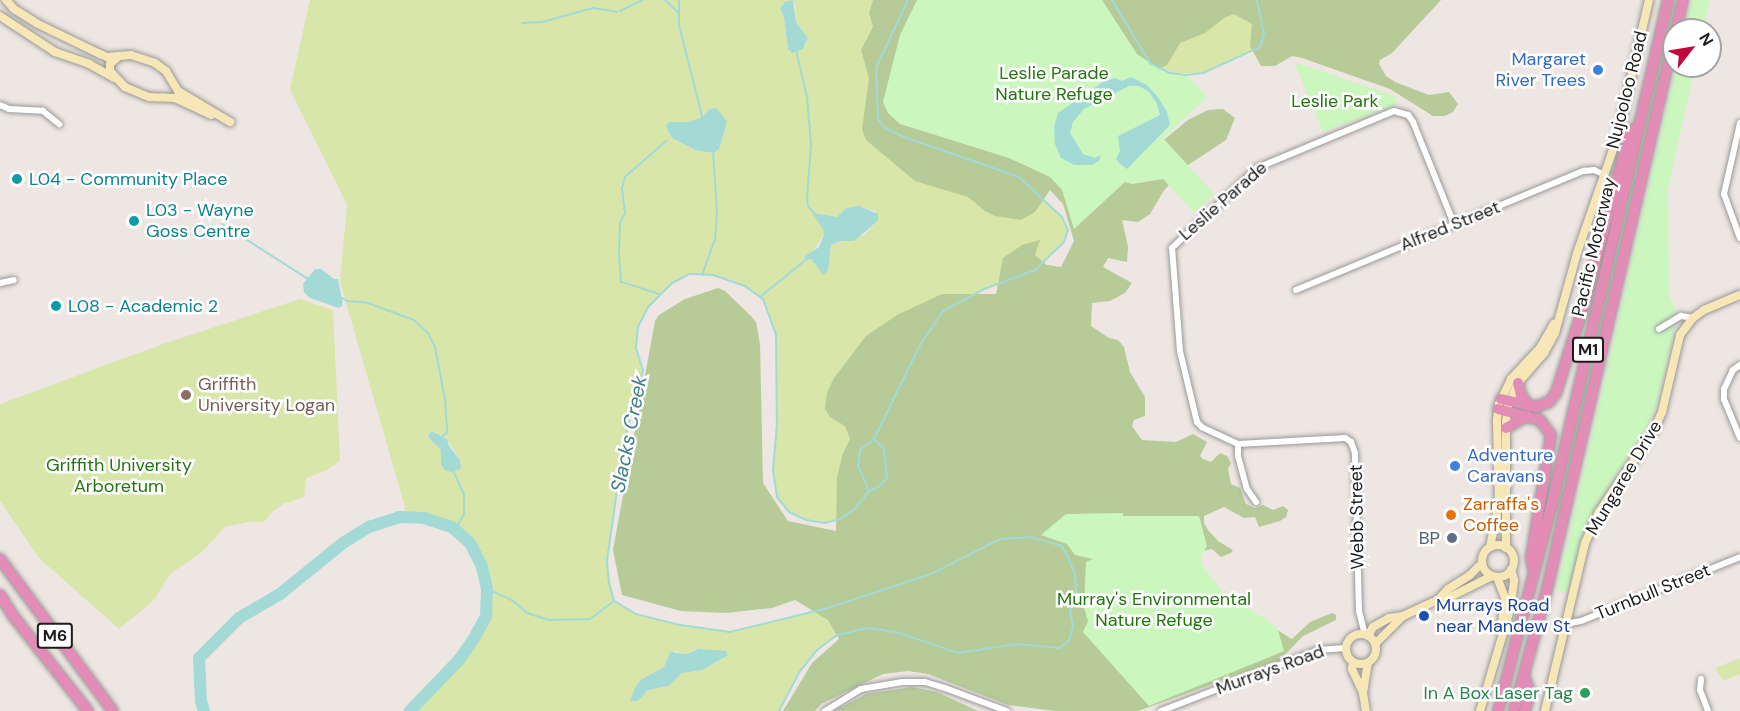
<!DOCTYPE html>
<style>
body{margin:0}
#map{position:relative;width:1740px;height:711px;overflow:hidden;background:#ede6e2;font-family:"DM Sans",sans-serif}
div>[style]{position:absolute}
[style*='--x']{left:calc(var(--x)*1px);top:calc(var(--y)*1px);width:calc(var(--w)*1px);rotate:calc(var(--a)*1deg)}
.grass>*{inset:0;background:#d9e6a9}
.forest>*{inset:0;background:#b6cb98}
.park>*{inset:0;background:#cbf7bf}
.water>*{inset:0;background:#a3dad6}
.stream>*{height:2px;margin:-1px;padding:0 1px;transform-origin:1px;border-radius:1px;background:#a3dad6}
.river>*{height:12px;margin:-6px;padding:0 6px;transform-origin:6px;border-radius:6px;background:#a3dad6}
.roads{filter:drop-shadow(0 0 2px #999) drop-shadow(0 0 2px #999)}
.street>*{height:6px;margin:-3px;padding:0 3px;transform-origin:3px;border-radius:3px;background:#fff}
.secondary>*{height:8px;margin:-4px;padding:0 4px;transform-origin:4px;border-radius:4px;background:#f7e7b7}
.secondary>.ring{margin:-4px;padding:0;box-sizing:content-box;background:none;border:8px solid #f7e7b7;border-radius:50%}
.highway>*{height:10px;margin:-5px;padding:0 5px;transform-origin:5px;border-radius:5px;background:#e38cb5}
.dots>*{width:16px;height:16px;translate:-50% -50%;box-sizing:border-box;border:3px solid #fff;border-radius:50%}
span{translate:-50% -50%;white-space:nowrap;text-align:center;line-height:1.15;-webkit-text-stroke:5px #fff;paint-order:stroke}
.shield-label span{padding:2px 4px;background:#fff;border:2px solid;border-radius:4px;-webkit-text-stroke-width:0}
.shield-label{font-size:16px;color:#1c1c1c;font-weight:700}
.shop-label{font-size:18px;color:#366cbe}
.right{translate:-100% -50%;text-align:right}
.left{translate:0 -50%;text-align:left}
.park-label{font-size:18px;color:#24750f}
.street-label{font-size:18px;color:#1c1c1c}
.culture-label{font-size:18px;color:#0d838f}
.education-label{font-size:18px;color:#785e54}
.food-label{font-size:18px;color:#c56008}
.service-label{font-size:18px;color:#4e5e75}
.transit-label{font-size:18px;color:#164399}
.leisure-label{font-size:18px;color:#27864d}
.water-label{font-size:20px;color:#417b8a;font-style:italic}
.north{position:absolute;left:1662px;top:18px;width:60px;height:60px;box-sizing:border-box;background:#fff;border:2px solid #a4a4a4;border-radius:50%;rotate:59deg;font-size:16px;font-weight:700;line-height:24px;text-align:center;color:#1c1c1c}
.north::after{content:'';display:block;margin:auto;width:21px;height:27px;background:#c1073d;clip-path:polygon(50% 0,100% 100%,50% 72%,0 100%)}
</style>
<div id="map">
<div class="grass">
<div style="clip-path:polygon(evenodd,310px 0,908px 0,1019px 177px,1062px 217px,1068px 230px,1064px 242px,1035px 270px,959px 301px,840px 519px,825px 523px,806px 520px,789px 512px,777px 497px,773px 471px,777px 424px,776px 335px,763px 299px,731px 279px,690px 274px,672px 283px,648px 307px,638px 327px,636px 348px,643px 370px,624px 442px,607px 561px,614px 601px,636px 614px,680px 625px,730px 632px,828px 608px,853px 631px,837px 635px,817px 650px,800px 671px,779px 711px,410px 711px,459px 660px,473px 640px,486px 616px,487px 589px,482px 567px,470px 543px,452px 527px,424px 518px,404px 518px,405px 507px,340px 282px,347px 205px,290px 89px,310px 0,788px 1px,795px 4px,796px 22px,808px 38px,806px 46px,788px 49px,784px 17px,780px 8px,788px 1px,310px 0,703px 117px,695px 150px,672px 138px,668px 131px,666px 124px,669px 122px,689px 122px,703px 117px,310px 0,859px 206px,875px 211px,878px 221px,864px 235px,831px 245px,828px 271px,808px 258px,824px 235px,824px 229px,813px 213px,822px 216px,837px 217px,859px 206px,310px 0,431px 431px,446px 438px,460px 460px,441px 460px,441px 450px,428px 437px,431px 431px,310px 0,694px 650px,722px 657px,716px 662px,682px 673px,669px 686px,648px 690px,638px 701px,631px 701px,636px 686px,642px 679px,664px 667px,675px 651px,686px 654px,694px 650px)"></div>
<div style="clip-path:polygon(1257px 0,1260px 47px,1203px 73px,1170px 73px,1150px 63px,1136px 42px)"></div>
<div style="clip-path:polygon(300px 299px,333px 310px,340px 461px,325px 471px,306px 478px,304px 497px,283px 504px,272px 512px,264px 522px,248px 522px,225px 527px,202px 552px,170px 574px,154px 600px,119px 629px,39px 558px,0 501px,0 404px,163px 344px)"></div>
<div style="clip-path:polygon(1740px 658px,1740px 674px,1723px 681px,1715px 668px)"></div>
</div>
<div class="forest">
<div style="clip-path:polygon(873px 0,1441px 0,1392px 53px,1380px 60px,1379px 64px,1386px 76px,1395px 82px,1429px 95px,1449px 92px,1458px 104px,1453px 112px,1445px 116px,1433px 116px,1390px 89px,1302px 58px,1292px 56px,1275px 66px,1261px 66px,1250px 46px,1252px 24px,1234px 14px,1224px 18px,1205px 33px,1180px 43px,1167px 65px,1148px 74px,1120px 176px,1188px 120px,1208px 110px,1223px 109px,1235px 118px,1226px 140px,1182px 169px,1163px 192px,1150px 214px,1138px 222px,1122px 220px,1128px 247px,1127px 262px,1108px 258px,1103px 267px,1132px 283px,1125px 293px,1110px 301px,1092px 303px,1091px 326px,1109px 338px,1118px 340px,1124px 347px,1130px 372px,1145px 397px,1145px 416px,1134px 420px,1132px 426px,1142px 440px,1176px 442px,1193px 434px,1207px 442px,1200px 456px,1203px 459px,1211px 462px,1220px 453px,1227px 456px,1231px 463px,1228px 469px,1231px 484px,1240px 488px,1246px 504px,1255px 508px,1263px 505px,1273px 510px,1283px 506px,1288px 510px,1286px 517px,1280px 521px,1259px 527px,1255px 517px,1244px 518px,1224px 507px,1204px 516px,1204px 523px,1208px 530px,1218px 541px,1233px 550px,1231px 553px,1221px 557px,1212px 549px,1198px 552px,1201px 567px,1222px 596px,1292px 639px,1310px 622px,1332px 613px,1336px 615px,1336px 620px,1303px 636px,1280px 660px,1138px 711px,1055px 711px,1008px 705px,928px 674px,908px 671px,883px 674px,821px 704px,815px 711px,783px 711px,812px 663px,839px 639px,828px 620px,795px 600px,772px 608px,726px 613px,681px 611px,622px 595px,613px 550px,655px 321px,659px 315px,685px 299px,718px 288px,725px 291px,751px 316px,756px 322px,760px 344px,763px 483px,788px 521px,836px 531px,837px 477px,843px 453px,850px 439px,845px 426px,830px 417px,825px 409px,827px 392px,834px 378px,866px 336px,897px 315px,942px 294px,996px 294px,1003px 258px,1022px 245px,1040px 240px,1035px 255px,1047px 265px,1061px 267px,1074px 241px,1063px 204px,1050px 190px,1035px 212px,1021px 220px,995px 216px,985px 211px,968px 197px,915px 181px,866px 140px,862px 130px,869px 78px,861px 50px,873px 27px,869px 13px)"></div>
<div style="clip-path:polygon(912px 687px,937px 692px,978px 711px,834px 711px,866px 694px)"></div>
</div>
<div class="park">
<div style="clip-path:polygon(917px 0,1102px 0,1137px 54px,1165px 73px,1188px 76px,1207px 97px,1163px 138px,1214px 194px,1194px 213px,1163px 179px,1132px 184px,1125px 182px,1074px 229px,1062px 190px,1050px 177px,1009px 158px,900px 124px,888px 113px,883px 102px,900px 35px)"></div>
<div style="clip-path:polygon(1692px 0,1710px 0,1703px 30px,1684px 30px)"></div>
<div style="clip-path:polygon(1294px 62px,1395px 96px,1398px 104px,1323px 132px)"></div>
<div style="clip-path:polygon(1676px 66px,1695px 66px,1668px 189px,1669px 296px,1676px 310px,1676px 324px,1656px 407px,1646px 430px,1590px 516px,1567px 593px,1557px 590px)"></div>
<div style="clip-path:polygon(1123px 513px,1123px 516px,1199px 516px,1207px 546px,1200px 557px,1204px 567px,1222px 591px,1277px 627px,1284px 651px,1149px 706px,1083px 632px,1088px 621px,1084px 608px,1086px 562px,1093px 559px,1075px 555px,1067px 544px,1041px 535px,1066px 514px)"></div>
</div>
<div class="water">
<div style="clip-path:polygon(793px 0,796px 22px,808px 38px,803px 49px,792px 53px,788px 49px,784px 17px,780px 8px,785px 2px)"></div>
<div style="clip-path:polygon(1131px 77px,1147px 85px,1158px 97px,1167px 112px,1170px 125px,1127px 169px,1119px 163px,1116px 159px,1120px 151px,1118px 136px,1160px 115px,1157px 104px,1149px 92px,1139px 86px,1129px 86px,1084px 109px,1073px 122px,1070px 133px,1083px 154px,1095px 158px,1101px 155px,1099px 161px,1092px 165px,1074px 165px,1061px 158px,1055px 144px,1054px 127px,1058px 113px,1104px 81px,1115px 78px,1122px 81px)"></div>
<div style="clip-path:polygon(717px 108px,727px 122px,719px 149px,714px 153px,695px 150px,672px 138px,668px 131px,666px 125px,669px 122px,689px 122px,703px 117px,709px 109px)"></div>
<div style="clip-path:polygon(859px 206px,878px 214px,878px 221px,854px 241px,841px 241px,831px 245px,828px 271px,823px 275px,812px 260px,804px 257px,819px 247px,824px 235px,823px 229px,812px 213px,837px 217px,846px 208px)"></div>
<div style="clip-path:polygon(315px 269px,321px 269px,334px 279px,338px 279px,343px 305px,339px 308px,310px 298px,304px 292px,303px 284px)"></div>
<div style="clip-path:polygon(431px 431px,447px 439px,449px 446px,460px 460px,461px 469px,450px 472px,445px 470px,441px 465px,441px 450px,428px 437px)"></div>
<div style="clip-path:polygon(699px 649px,726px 651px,728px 655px,702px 670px,682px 673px,669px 686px,648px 690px,638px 701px,630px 701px,636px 686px,642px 679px,664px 667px,670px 652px,686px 654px)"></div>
</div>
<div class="stream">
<div style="--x:665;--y:0;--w:18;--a:43"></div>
<div style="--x:679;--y:0;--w:25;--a:90"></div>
<div style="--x:679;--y:25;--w:98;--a:75.8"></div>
<div style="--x:1112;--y:0;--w:74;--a:58.9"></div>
<div style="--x:1150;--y:63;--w:22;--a:27"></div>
<div style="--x:1170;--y:73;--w:16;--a:7"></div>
<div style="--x:1186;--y:75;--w:17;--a:-7"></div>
<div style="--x:1203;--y:73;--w:63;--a:-24.5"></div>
<div style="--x:1260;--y:47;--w:14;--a:-73"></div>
<div style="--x:1264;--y:34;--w:35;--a:-102"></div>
<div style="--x:620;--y:11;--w:25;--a:-26"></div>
<div style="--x:522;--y:23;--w:20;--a:-3"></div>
<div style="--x:542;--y:22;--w:53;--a:-15.4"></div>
<div style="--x:593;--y:8;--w:24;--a:9"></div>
<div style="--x:796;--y:50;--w:48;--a:76.8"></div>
<div style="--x:807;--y:97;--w:48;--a:85.2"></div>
<div style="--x:811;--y:145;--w:53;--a:94.3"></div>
<div style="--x:807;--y:198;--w:8;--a:83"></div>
<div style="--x:808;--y:206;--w:11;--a:49"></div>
<div style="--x:222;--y:224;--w:102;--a:32.6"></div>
<div style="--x:702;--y:275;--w:37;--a:-70"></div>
<div style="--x:715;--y:240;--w:26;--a:-86"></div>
<div style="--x:717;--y:214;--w:63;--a:-93.6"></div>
<div style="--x:659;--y:294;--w:40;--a:-162"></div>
<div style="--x:621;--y:282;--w:30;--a:-94"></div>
<div style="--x:619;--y:252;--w:29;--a:-88"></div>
<div style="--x:620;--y:223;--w:11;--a:-63"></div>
<div style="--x:625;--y:213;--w:25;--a:-97"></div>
<div style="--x:622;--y:188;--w:11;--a:-75"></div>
<div style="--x:625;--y:177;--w:55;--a:-41.3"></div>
<div style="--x:339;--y:296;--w:9;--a:32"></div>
<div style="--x:347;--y:301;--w:21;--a:5"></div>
<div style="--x:368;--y:303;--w:49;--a:20.3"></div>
<div style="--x:414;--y:320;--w:19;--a:43"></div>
<div style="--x:428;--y:333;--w:16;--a:63"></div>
<div style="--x:435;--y:347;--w:54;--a:79.3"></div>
<div style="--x:445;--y:400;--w:32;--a:86"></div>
<div style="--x:447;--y:432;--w:7;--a:135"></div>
<div style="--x:760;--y:297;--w:62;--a:-39.1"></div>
<div style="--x:453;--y:470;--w:27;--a:66"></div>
<div style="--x:464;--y:495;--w:19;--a:90"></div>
<div style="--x:464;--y:514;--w:18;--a:119"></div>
<div style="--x:869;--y:491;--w:12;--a:-24"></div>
<div style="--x:880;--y:486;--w:11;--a:-49"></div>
<div style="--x:887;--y:478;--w:29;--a:-96"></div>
<div style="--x:884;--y:449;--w:14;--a:-135"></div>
<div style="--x:487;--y:589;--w:27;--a:24"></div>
<div style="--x:512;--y:600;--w:20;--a:41"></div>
<div style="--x:527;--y:613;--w:22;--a:18"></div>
<div style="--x:548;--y:620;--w:42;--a:-1.4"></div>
<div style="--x:590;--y:619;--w:30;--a:-37"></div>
<div style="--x:779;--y:711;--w:45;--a:-62.3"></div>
<div style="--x:800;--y:671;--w:27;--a:-51"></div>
<div style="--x:817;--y:650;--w:25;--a:-37"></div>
<div style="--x:837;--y:635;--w:31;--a:-13"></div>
<div style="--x:867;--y:628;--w:29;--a:8"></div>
<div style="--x:896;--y:632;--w:65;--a:18.7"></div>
<div style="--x:958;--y:653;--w:59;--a:-8.8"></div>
<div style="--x:1016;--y:644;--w:43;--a:5.3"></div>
<div style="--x:1059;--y:648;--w:12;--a:-35"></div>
<div style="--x:1069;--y:641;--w:16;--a:-75"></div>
<div style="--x:1073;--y:626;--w:15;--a:-101"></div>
<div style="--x:1070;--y:611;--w:19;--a:-72"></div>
<div style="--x:1076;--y:593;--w:19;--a:-93"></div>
<div style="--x:1075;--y:574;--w:18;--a:-112"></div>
<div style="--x:1068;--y:557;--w:13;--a:-119"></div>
<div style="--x:1062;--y:546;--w:33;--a:-164"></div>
<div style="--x:1030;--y:537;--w:30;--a:176"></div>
<div style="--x:1000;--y:539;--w:77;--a:153.1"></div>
<div style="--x:931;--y:574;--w:108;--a:161.7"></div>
<div style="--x:828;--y:608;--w:101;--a:166.2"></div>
<div style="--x:730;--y:632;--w:50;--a:-172"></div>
<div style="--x:680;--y:625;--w:45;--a:-166"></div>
<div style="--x:636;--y:614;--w:26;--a:-149"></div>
<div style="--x:614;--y:601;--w:18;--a:-106"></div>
<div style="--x:609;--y:584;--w:23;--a:-95"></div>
<div style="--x:607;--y:561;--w:120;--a:-81.9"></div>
<div style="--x:624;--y:442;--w:74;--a:-75.2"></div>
<div style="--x:643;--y:370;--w:23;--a:-108"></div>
<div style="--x:636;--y:348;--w:21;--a:-85"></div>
<div style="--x:638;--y:327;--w:22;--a:-63"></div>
<div style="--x:648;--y:307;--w:34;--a:-45"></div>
<div style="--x:672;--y:283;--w:20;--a:-27"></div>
<div style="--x:690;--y:274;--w:23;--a:2"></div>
<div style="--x:713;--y:275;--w:34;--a:19"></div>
<div style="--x:745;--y:286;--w:22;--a:36"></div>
<div style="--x:763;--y:299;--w:38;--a:70"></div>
<div style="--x:776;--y:335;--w:89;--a:89.4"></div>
<div style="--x:777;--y:424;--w:47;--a:94.9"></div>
<div style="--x:773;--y:471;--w:26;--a:81"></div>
<div style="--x:777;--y:497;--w:19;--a:51"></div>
<div style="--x:789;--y:512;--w:19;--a:25"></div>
<div style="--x:806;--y:520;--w:19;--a:9"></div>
<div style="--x:825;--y:523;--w:16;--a:-15"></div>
<div style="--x:840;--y:519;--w:18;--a:-34"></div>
<div style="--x:855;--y:509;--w:23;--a:-52"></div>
<div style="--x:869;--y:491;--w:28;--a:-113"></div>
<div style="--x:858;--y:465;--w:15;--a:-82"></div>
<div style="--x:860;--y:450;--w:18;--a:-38"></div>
<div style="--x:874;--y:439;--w:105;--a:-63.9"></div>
<div style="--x:920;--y:345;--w:41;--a:-55.9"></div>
<div style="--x:943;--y:311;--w:47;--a:-28.2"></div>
<div style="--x:984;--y:289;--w:54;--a:-20.4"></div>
<div style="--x:1035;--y:270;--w:40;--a:-44"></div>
<div style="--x:1064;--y:242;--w:13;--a:-72"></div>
<div style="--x:1068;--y:230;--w:14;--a:-115"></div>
<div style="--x:1062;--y:217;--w:59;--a:-137.1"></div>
<div style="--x:1019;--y:177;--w:122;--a:-160.8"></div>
<div style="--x:904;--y:137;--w:21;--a:-155"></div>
<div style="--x:885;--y:128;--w:11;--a:-128"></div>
<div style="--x:878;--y:119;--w:51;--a:-92.2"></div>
<div style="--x:876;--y:68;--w:75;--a:-64.8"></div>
</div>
<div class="river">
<div style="--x:204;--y:711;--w:9;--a:-108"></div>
<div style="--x:201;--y:702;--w:44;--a:-92.6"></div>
<div style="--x:199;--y:658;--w:57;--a:-45"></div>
<div style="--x:239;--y:618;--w:48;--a:-30.3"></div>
<div style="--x:280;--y:594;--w:81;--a:-39"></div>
<div style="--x:343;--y:543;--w:31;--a:-32"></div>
<div style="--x:369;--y:527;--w:32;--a:-18"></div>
<div style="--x:399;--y:517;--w:25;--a:2"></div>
<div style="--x:424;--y:518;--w:29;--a:18"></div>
<div style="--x:452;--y:527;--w:24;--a:42"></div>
<div style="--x:470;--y:543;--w:27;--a:63"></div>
<div style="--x:482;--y:567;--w:23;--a:77"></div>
<div style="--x:487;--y:589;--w:27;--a:92"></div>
<div style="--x:486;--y:616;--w:27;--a:118"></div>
<div style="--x:473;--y:640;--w:24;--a:125"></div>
<div style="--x:459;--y:660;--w:71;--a:133.9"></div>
</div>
<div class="roads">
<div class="street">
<div style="--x:0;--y:105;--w:10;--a:24"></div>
<div style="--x:9;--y:109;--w:34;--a:3"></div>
<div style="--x:43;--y:111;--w:21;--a:39"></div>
<div style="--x:1740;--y:123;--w:73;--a:102.7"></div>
<div style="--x:1724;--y:194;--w:47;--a:70"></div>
<div style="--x:0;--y:283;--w:14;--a:-12"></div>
<div style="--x:1296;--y:290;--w:312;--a:-22.5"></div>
<div style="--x:1584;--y:171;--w:10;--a:-6"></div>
<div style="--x:1594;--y:170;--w:12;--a:24"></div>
<div style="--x:1659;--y:329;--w:26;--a:-31"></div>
<div style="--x:1681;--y:316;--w:12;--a:9"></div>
<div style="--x:1740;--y:365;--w:9;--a:144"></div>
<div style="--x:1733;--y:370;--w:21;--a:115"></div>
<div style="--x:1724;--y:389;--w:10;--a:90"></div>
<div style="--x:1724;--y:399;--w:42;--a:67.7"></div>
<div style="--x:1238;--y:444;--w:12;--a:90"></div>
<div style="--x:1238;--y:456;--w:34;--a:75"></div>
<div style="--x:1247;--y:489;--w:16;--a:55"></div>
<div style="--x:1565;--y:624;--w:16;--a:-11"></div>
<div style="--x:1581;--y:621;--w:171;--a:-21.9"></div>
<div style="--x:1365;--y:635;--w:25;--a:-104"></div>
<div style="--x:1359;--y:611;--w:158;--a:-91.5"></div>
<div style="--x:1355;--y:453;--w:12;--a:-110"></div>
<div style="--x:1351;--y:442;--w:7;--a:-146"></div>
<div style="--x:1345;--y:438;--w:107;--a:176.8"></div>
<div style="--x:1238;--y:444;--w:40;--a:-155"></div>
<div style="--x:1202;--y:427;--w:7;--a:-135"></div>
<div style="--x:1197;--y:422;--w:73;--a:-103.5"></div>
<div style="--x:1180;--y:351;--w:103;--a:-94.4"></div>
<div style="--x:1172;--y:248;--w:117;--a:-43.3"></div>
<div style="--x:1257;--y:168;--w:148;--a:-22.6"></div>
<div style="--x:1394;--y:111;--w:15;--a:16"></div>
<div style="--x:1408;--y:115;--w:9;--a:54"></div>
<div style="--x:1413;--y:122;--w:110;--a:68.1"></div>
<div style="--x:1701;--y:679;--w:11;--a:95"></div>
<div style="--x:1700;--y:690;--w:22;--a:69"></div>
<div style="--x:825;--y:711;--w:42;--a:-31.4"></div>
<div style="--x:861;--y:689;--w:42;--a:-9.7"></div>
<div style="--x:902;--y:682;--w:23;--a:0"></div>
<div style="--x:925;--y:682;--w:21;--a:17"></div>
<div style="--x:945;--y:688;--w:66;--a:20.4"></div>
<div style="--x:1161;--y:711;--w:168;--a:-21.2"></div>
<div style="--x:1318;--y:650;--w:28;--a:-4"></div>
</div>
<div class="secondary">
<div style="--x:6;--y:0;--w:12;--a:48"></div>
<div style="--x:14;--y:9;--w:28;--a:32"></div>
<div style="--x:38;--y:24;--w:69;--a:25.8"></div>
<div style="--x:100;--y:54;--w:8;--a:23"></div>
<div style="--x:107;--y:57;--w:24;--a:-5"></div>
<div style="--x:131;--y:55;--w:25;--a:18"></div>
<div style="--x:155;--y:63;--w:14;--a:36"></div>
<div style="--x:166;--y:71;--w:23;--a:59"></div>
<div style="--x:178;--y:91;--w:61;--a:30.8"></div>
<div style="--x:0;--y:16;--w:66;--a:33.2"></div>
<div style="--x:55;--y:52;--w:36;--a:19"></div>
<div style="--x:89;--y:64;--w:29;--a:29"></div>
<div style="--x:119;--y:56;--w:12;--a:138"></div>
<div style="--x:110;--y:64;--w:7;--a:90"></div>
<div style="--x:110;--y:71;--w:22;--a:47"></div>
<div style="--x:125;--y:87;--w:26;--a:23"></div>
<div style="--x:149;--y:97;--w:26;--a:2"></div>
<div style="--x:175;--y:98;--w:40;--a:25"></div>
<div class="ring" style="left:1482px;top:545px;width:24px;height:24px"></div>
<div style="--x:1490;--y:547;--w:44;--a:-78.2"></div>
<div style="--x:1499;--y:504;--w:84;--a:-91.4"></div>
<div style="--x:1497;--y:420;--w:16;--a:-83"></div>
<div style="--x:1499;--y:404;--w:28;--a:-64"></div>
<div style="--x:1511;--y:379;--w:42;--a:-46.9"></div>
<div style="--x:1540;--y:348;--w:28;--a:-60"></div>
<div style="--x:1506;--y:548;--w:126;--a:-90"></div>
<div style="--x:1506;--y:422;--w:16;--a:-83"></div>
<div style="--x:1508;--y:406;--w:25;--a:-67"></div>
<div style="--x:1518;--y:383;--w:40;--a:-49"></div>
<div style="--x:1544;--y:353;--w:23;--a:-61"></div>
<div style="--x:1555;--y:333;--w:83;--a:-74.6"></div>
<div style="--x:1577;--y:253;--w:125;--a:-70.8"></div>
<div style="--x:1618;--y:135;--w:139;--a:-77.1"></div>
<div style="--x:1497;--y:577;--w:22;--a:69"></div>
<div style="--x:1505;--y:598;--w:31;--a:97"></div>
<div style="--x:1439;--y:599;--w:13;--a:-48"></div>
<div style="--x:1448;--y:589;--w:26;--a:-32"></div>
<div style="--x:1470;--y:575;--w:17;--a:-45"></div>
<div class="ring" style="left:1346px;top:634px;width:22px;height:22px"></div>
<div style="--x:1368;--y:636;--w:10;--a:-61"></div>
<div style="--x:1373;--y:627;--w:18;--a:-29"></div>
<div style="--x:1389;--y:618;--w:14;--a:-8"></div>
<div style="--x:1403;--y:616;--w:40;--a:-25"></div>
<div style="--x:1439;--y:599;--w:13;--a:-13"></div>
<div style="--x:1452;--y:596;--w:45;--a:-26.6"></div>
<div style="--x:1375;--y:644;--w:40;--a:-45"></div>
<div style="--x:1353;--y:662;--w:7;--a:98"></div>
<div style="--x:1352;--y:669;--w:26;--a:65"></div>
<div style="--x:1363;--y:693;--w:18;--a:81"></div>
<div style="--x:1363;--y:693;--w:30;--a:-81"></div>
<div style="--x:1480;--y:711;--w:105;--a:-73.5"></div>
<div style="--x:1510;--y:610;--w:30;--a:-82"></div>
<div style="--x:1514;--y:580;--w:11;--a:-105"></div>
<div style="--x:1545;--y:711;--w:173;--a:-76.6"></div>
<div style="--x:1585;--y:543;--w:34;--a:-66"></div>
<div style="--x:1599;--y:512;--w:99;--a:-56.1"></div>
<div style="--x:1654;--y:430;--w:20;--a:-66"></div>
<div style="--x:1662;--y:412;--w:79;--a:-76.8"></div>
<div style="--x:1680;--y:335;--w:21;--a:-53"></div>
<div style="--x:1693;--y:318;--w:14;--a:-36"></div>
<div style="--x:1704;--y:310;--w:39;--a:-23"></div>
</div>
<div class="highway">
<div style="--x:1676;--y:30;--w:31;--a:-77"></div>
<div style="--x:1518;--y:383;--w:12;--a:76"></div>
<div style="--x:1521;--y:395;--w:14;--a:54"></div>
<div style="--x:1501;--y:399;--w:36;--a:13"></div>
<div style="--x:1536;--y:407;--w:14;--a:-21"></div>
<div style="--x:1549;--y:402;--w:11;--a:-52"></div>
<div style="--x:1556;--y:393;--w:86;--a:-72.4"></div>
<div style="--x:1582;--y:311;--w:182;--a:-75"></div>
<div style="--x:1629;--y:135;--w:15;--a:-48"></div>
<div style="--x:1498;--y:409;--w:43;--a:14.7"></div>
<div style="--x:1540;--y:420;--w:19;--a:54"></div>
<div style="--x:1551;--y:435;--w:125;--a:99.2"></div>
<div style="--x:1531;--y:558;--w:14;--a:78"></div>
<div style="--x:1506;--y:428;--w:24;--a:-30"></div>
<div style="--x:0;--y:559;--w:189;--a:53.4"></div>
<div style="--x:0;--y:595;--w:26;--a:58"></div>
<div style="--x:14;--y:617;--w:120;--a:51.8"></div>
<div style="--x:1524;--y:676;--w:17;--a:69"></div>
<div style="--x:1530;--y:692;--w:20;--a:105"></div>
<div style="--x:1498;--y:711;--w:210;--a:-75.4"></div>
<div style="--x:1551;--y:508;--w:521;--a:-77.03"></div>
<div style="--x:1514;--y:711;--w:126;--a:-74.9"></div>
<div style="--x:1547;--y:589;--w:565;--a:-77.02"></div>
</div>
</div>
<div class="dots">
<div style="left:1598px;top:70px;background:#3f7fe0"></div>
<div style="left:17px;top:179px;background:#0f9aa8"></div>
<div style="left:134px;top:221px;background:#0f9aa8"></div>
<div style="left:56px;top:306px;background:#0f9aa8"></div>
<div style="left:186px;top:395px;background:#8d6e63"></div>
<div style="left:1455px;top:466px;background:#3f7fe0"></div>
<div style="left:1451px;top:515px;background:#e8710a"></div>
<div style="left:1452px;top:538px;background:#5c6f8a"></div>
<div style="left:1424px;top:616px;background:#1a4fb4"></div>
<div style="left:1585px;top:693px;background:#2e9e5b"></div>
</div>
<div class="shield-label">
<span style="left:1588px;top:350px">M1</span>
<span style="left:55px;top:636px">M6</span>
</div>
<div class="shop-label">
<span class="right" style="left:1586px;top:70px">Margaret<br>River Trees</span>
<span class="left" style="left:1467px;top:466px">Adventure<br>Caravans</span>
</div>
<div class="park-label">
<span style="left:1054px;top:84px">Leslie Parade<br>Nature Refuge</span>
<span style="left:1335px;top:101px">Leslie Park</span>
<span style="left:119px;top:476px">Griffith University<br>Arboretum</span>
<span style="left:1154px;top:610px">Murray's Environmental<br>Nature Refuge</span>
</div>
<div class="street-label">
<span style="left:1627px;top:90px;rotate:-76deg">Nujooloo Road</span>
<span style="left:1223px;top:201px;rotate:-41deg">Leslie Parade</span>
<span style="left:1450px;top:226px;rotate:-22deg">Alfred Street</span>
<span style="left:1594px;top:247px;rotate:-77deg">Pacific Motorway</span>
<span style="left:1624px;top:478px;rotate:-59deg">Mungaree Drive</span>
<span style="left:1357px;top:517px;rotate:-91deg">Webb Street</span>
<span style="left:1653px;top:592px;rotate:-22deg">Turnbull Street</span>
<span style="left:1270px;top:670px;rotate:-20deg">Murrays Road</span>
</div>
<div class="culture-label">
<span class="left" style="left:29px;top:179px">L04 - Community Place</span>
<span class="left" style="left:146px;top:221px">L03 - Wayne<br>Goss Centre</span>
<span class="left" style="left:68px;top:306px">L08 - Academic 2</span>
</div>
<div class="education-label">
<span class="left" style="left:198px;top:395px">Griffith<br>University Logan</span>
</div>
<div class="food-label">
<span class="left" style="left:1463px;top:515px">Zarraffa's<br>Coffee</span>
</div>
<div class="service-label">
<span class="right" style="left:1440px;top:538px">BP</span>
</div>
<div class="transit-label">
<span class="left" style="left:1436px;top:616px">Murrays Road<br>near Mandew St</span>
</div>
<div class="leisure-label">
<span class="right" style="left:1573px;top:693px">In A Box Laser Tag</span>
</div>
<div class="water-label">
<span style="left:629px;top:434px;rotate:-79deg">Slacks Creek</span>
</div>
<div class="north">N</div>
</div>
